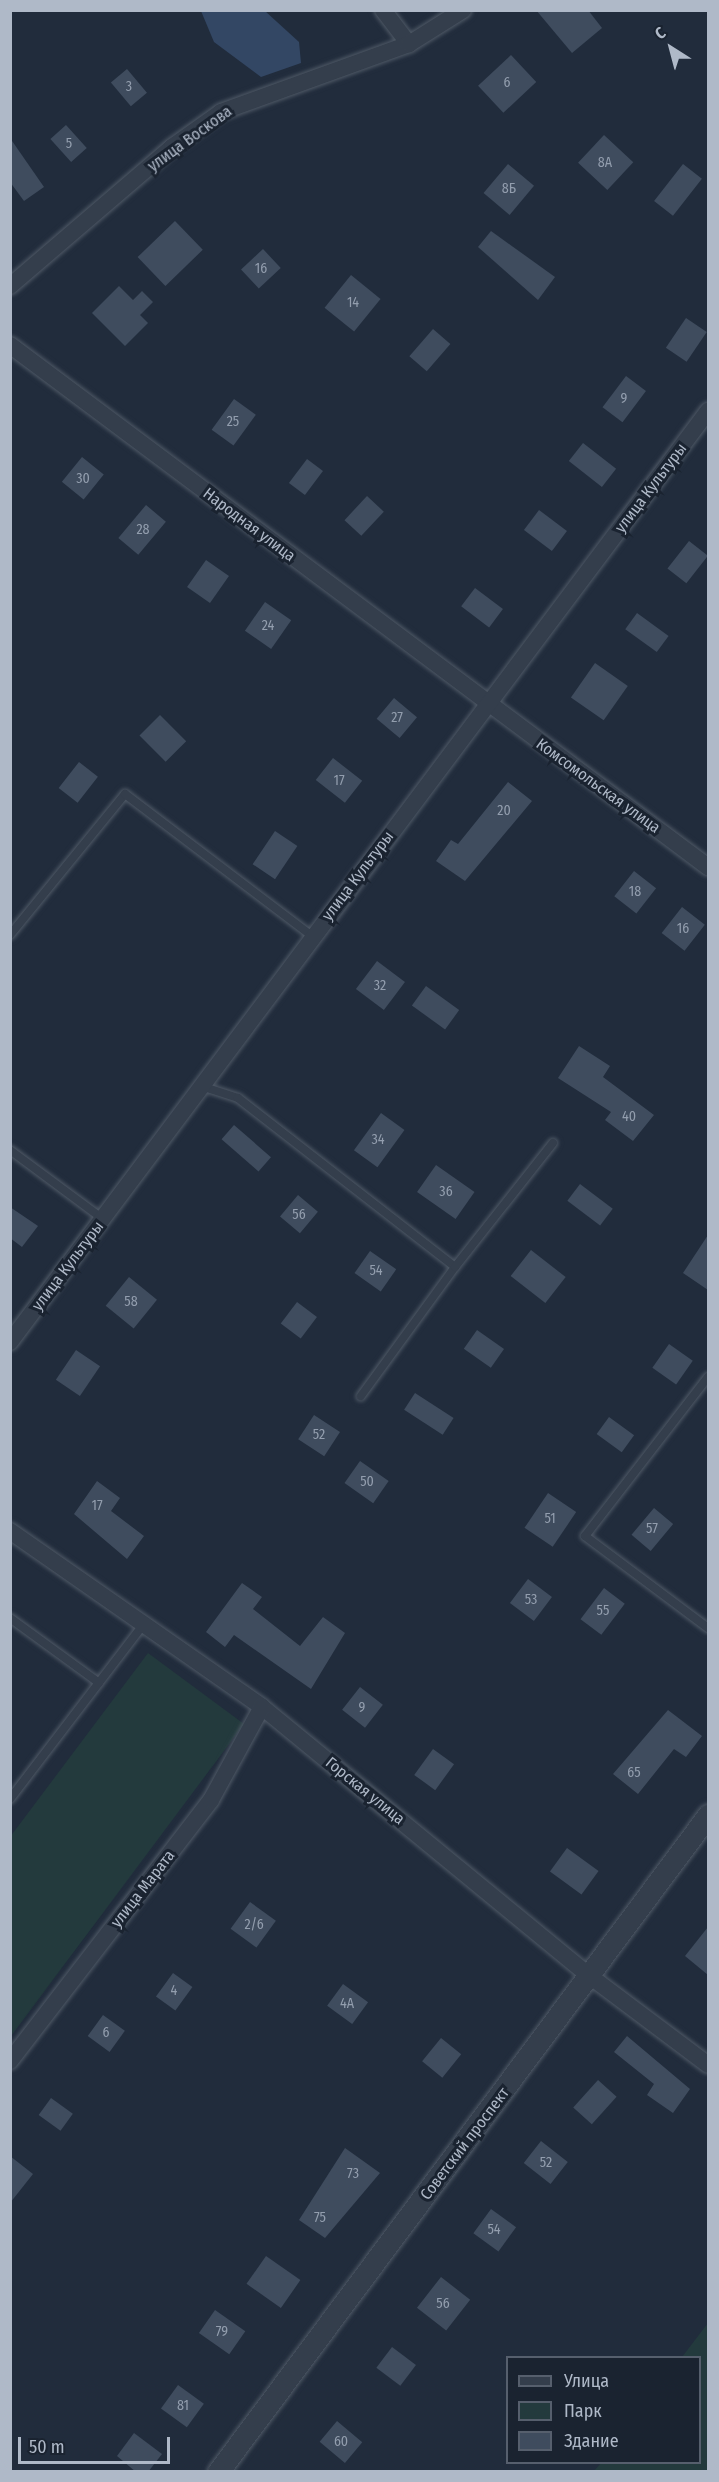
<!DOCTYPE html>
<meta charset="utf-8">
<style>
body{margin:0}
#map{position:relative;width:719px;height:2482px;overflow:hidden;background:#212c3c;font-family:"Fira Sans Condensed",sans-serif}
div>[style]{position:absolute}
[style*='--x']{left:calc(var(--x)*1px);top:calc(var(--y)*1px);width:calc(var(--w)*1px);rotate:calc(var(--a)*1deg)}
.green>*{inset:0;background:#233a3d}
.water>*{inset:0;background:#334764}
.building>*{inset:0;background:#3f4c5e;transform-origin:0 0}
.roads{filter:drop-shadow(0 0 2px #4f5966) drop-shadow(0 0 2px #4f5966)}
.service>*{height:8px;margin:-4px;padding:0 4px;transform-origin:4px;border-radius:4px;background:#343e4c}
.minor>*{height:16px;margin:-8px;padding:0 8px;transform-origin:8px;border-radius:8px;background:#343e4c}
.tertiary>*{height:21px;margin:-10.5px;padding:0 10.5px;transform-origin:10.5px;border-radius:10.5px;background:#343e4c}
span{translate:-50% -50%;white-space:nowrap;text-align:center;line-height:1.15;-webkit-text-stroke:6px #1a2330;paint-order:stroke}
.number-label{font-size:14px;color:#939eae}
.number-label span{-webkit-text-stroke-width:0}
.street-label{font-size:16px;color:#afb9c8}
.frame{position:absolute;inset:0;border:12px solid #afb9c8;pointer-events:none}
.legend{position:absolute;left:506px;top:2356px;width:195px;height:108px;box-sizing:border-box;background:#1a2330;border:2px solid #565f6d;margin:0;padding:8px 10px;list-style:none;font-size:18px;color:#afb9c8}
.legend li{display:flex;align-items:center;gap:12px;height:30px}
.legend b{width:30px;border:2px solid #565f6d}
.north{position:absolute;left:641px;top:18px;width:60px;height:60px;-webkit-text-stroke:4px #1a2330;paint-order:stroke;rotate:324deg;font-size:16px;font-weight:700;line-height:24px;text-align:center;color:#afb9c8}
.north::after{content:'';display:block;margin:auto;width:21px;height:27px;background:#afb9c8;clip-path:polygon(50% 0,100% 100%,50% 72%,0 100%)}
.scale{position:absolute;left:18px;top:2437px;width:152px;height:27px;box-sizing:border-box;border:3px solid #afb9c8;border-top:0;padding-left:8px;font-size:18px;line-height:21px;white-space:nowrap;color:#afb9c8;-webkit-text-stroke:4px #1a2330;paint-order:stroke}
</style>
<div id="map">
<div class="green">
<div style="clip-path:polygon(148px 1653px,244px 1724px,11px 2036px,10px 1837px)"></div>
<div style="clip-path:polygon(708px 2323px,708px 2471px,594px 2471px,601px 2463px,700px 2462px,700px 2358px,682px 2357px)"></div>
</div>
<div class="water">
<div style="clip-path:polygon(201px 11px,265px 11px,299px 42px,301px 63px,261px 77px,214px 42px)"></div>
</div>
<div class="building">
<div style="clip-path:polygon(536px 10px,588px 10px,602px 28px,572px 53px)"></div>
<div style="left:511px;top:55px;width:37px;height:45px;rotate:47deg"></div>
<div style="left:127px;top:69px;width:31px;height:21px;rotate:50deg"></div>
<div style="left:66px;top:125px;width:31px;height:21px;rotate:48deg"></div>
<div style="left:604px;top:135px;width:40px;height:38px;rotate:43deg"></div>
<div style="clip-path:polygon(10px 138px,44px 187px,24px 201px,10px 182px)"></div>
<div style="left:508px;top:164px;width:34px;height:38px;rotate:40deg"></div>
<div style="left:683px;top:164px;width:24px;height:47px;rotate:38deg"></div>
<div style="left:175px;top:221px;width:40px;height:52px;rotate:46deg"></div>
<div style="clip-path:polygon(491px 231px,555px 277px,538px 300px,478px 247px)"></div>
<div style="left:263px;top:249px;width:26px;height:30px;rotate:47deg"></div>
<div style="left:351px;top:275px;width:38px;height:42px;rotate:39deg"></div>
<div style="clip-path:polygon(119px 286px,133px 300px,142px 291px,153px 302px,140px 315px,148px 323px,125px 346px,92px 313px)"></div>
<div style="left:686px;top:318px;width:25px;height:36px;rotate:34deg"></div>
<div style="left:433px;top:329px;width:23px;height:36px;rotate:41deg"></div>
<div style="left:626px;top:376px;width:25px;height:39px;rotate:37deg"></div>
<div style="left:234px;top:399px;width:27px;height:38px;rotate:36deg"></div>
<div style="left:583px;top:443px;width:42px;height:23px;rotate:38deg"></div>
<div style="left:82px;top:457px;width:28px;height:32px;rotate:39deg"></div>
<div style="left:307px;top:459px;width:20px;height:30px;rotate:37deg"></div>
<div style="left:367px;top:496px;width:23px;height:33px;rotate:43deg"></div>
<div style="left:146px;top:505px;width:26px;height:43px;rotate:40deg"></div>
<div style="left:539px;top:510px;width:35px;height:25px;rotate:37deg"></div>
<div style="left:689px;top:541px;width:24px;height:35px;rotate:38deg"></div>
<div style="left:206px;top:560px;width:28px;height:33px;rotate:35deg"></div>
<div style="left:475px;top:588px;width:35px;height:23px;rotate:37deg"></div>
<div style="left:265px;top:602px;width:32px;height:35px;rotate:35deg"></div>
<div style="left:637px;top:613px;width:39px;height:20px;rotate:36deg"></div>
<div style="left:595px;top:663px;width:40px;height:42px;rotate:35deg"></div>
<div style="left:394px;top:698px;width:30px;height:27px;rotate:40deg"></div>
<div style="left:160px;top:715px;width:37px;height:29px;rotate:45deg"></div>
<div style="left:333px;top:758px;width:37px;height:28px;rotate:38deg"></div>
<div style="left:79px;top:762px;width:24px;height:33px;rotate:38deg"></div>
<div style="clip-path:polygon(508px 782px,532px 801px,465px 881px,436px 861px,451px 840px,458px 844px)"></div>
<div style="left:275px;top:831px;width:27px;height:40px;rotate:34deg"></div>
<div style="left:634px;top:871px;width:28px;height:32px;rotate:38deg"></div>
<div style="left:682px;top:907px;width:29px;height:33px;rotate:38deg"></div>
<div style="left:377px;top:961px;width:35px;height:35px;rotate:37deg"></div>
<div style="left:426px;top:986px;width:41px;height:24px;rotate:36deg"></div>
<div style="clip-path:polygon(579px 1046px,610px 1066px,603px 1077px,654px 1115px,633px 1141px,605px 1120px,611px 1112px,558px 1078px)"></div>
<div style="left:381px;top:1113px;width:29px;height:46px;rotate:36deg"></div>
<div style="left:234px;top:1125px;width:49px;height:19px;rotate:41deg"></div>
<div style="left:436px;top:1165px;width:47px;height:33px;rotate:35deg"></div>
<div style="left:580px;top:1184px;width:41px;height:21px;rotate:37deg"></div>
<div style="left:298px;top:1195px;width:26px;height:28px;rotate:40deg"></div>
<div style="clip-path:polygon(10px 1207px,38px 1226px,22px 1247px,10px 1238px)"></div>
<div style="clip-path:polygon(708px 1235px,708px 1290px,683px 1273px)"></div>
<div style="left:531px;top:1250px;width:44px;height:33px;rotate:38deg"></div>
<div style="left:370px;top:1251px;width:32px;height:27px;rotate:35deg"></div>
<div style="left:129px;top:1277px;width:36px;height:37px;rotate:39deg"></div>
<div style="left:297px;top:1302px;width:25px;height:27px;rotate:37deg"></div>
<div style="left:477px;top:1330px;width:33px;height:23px;rotate:35deg"></div>
<div style="left:669px;top:1344px;width:29px;height:29px;rotate:35deg"></div>
<div style="left:76px;top:1350px;width:29px;height:36px;rotate:34deg"></div>
<div style="left:415px;top:1393px;width:46px;height:20px;rotate:33deg"></div>
<div style="left:314px;top:1415px;width:31px;height:29px;rotate:33deg"></div>
<div style="left:609px;top:1417px;width:31px;height:21px;rotate:36deg"></div>
<div style="left:360px;top:1461px;width:35px;height:27px;rotate:35deg"></div>
<div style="clip-path:polygon(97px 1481px,120px 1498px,111px 1511px,144px 1536px,127px 1559px,74px 1514px)"></div>
<div style="left:548px;top:1493px;width:34px;height:42px;rotate:34deg"></div>
<div style="left:654px;top:1508px;width:25px;height:35px;rotate:40deg"></div>
<div style="left:528px;top:1579px;width:30px;height:30px;rotate:37deg"></div>
<div style="clip-path:polygon(242px 1583px,262px 1597px,253px 1609px,300px 1646px,323px 1617px,345px 1633px,311px 1689px,234px 1635px,225px 1647px,206px 1632px)"></div>
<div style="left:604px;top:1588px;width:26px;height:39px;rotate:37deg"></div>
<div style="left:360px;top:1687px;width:29px;height:29px;rotate:38deg"></div>
<div style="clip-path:polygon(668px 1710px,702px 1736px,686px 1757px,674px 1749px,638px 1794px,613px 1774px)"></div>
<div style="left:433px;top:1749px;width:26px;height:32px;rotate:36deg"></div>
<div style="left:567px;top:1848px;width:39px;height:29px;rotate:36deg"></div>
<div style="left:250px;top:1902px;width:32px;height:33px;rotate:36deg"></div>
<div style="clip-path:polygon(708px 1927px,708px 1975px,685px 1956px)"></div>
<div style="left:173px;top:1973px;width:24px;height:29px;rotate:36deg"></div>
<div style="left:343px;top:1984px;width:31px;height:27px;rotate:36deg"></div>
<div style="left:103px;top:2015px;width:27px;height:26px;rotate:36deg"></div>
<div style="clip-path:polygon(627px 2036px,690px 2089px,673px 2113px,647px 2095px,654px 2084px,614px 2052px)"></div>
<div style="left:441px;top:2038px;width:26px;height:30px;rotate:39deg"></div>
<div style="left:598px;top:2080px;width:25px;height:37px;rotate:42deg"></div>
<div style="left:51px;top:2098px;width:27px;height:21px;rotate:36deg"></div>
<div style="left:541px;top:2141px;width:34px;height:28px;rotate:38deg"></div>
<div style="clip-path:polygon(345px 2148px,380px 2173px,325px 2238px,299px 2220px)"></div>
<div style="clip-path:polygon(10px 2156px,33px 2174px,10px 2203px)"></div>
<div style="left:491px;top:2209px;width:31px;height:30px;rotate:36deg"></div>
<div style="left:266px;top:2256px;width:42px;height:34px;rotate:35deg"></div>
<div style="left:441px;top:2277px;width:37px;height:39px;rotate:38deg"></div>
<div style="left:215px;top:2310px;width:37px;height:28px;rotate:35deg"></div>
<div style="left:392px;top:2347px;width:30px;height:26px;rotate:37deg"></div>
<div style="left:178px;top:2385px;width:32px;height:29px;rotate:36deg"></div>
<div style="left:337px;top:2421px;width:33px;height:27px;rotate:40deg"></div>
<div style="clip-path:polygon(134px 2433px,162px 2454px,148px 2472px,136px 2472px,117px 2456px)"></div>
</div>
<div class="roads">
<div class="service">
<div style="--x:10;--y:935;--w:182;--a:-50.8"></div>
<div style="--x:125;--y:794;--w:235;--a:37.2"></div>
<div style="--x:201;--y:1086;--w:39;--a:18"></div>
<div style="--x:238;--y:1098;--w:275;--a:37.9"></div>
<div style="--x:455;--y:1267;--w:160;--a:126.1"></div>
<div style="--x:10;--y:1150;--w:116;--a:36.6"></div>
<div style="--x:455;--y:1267;--w:158;--a:-51.7"></div>
<div style="--x:708;--y:1377;--w:201;--a:127.7"></div>
<div style="--x:585;--y:1536;--w:154;--a:36.8"></div>
<div style="--x:10;--y:1618;--w:110;--a:36.1"></div>
<div style="--x:10;--y:1799;--w:219;--a:-52.6"></div>
</div>
<div class="minor">
<div style="--x:383;--y:10;--w:43;--a:52.6"></div>
<div style="--x:10;--y:286;--w:213;--a:-40.6"></div>
<div style="--x:172;--y:147;--w:60;--a:-35.5"></div>
<div style="--x:221;--y:112;--w:200;--a:-19.9"></div>
<div style="--x:409;--y:44;--w:64;--a:-32.2"></div>
<div style="--x:10;--y:345;--w:872;--a:36.79"></div>
<div style="--x:10;--y:1342;--w:1164;--a:-53.14"></div>
<div style="--x:10;--y:1531;--w:307;--a:34.9"></div>
<div style="--x:262;--y:1707;--w:426;--a:39.4"></div>
<div style="--x:591;--y:1977;--w:146;--a:36.9"></div>
<div style="--x:10;--y:2061;--w:329;--a:-52.4"></div>
<div style="--x:211;--y:1800;--w:106;--a:-61.3"></div>
</div>
<div class="tertiary">
<div style="--x:218;--y:2472;--w:820;--a:-53.28"></div>
</div>
</div>
<div class="number-label">
<span style="left:507px;top:83px">6</span>
<span style="left:129px;top:87px">3</span>
<span style="left:69px;top:144px">5</span>
<span style="left:605px;top:163px">8А</span>
<span style="left:509px;top:189px">8Б</span>
<span style="left:261px;top:269px">16</span>
<span style="left:353px;top:303px">14</span>
<span style="left:624px;top:399px">9</span>
<span style="left:233px;top:422px">25</span>
<span style="left:83px;top:479px">30</span>
<span style="left:143px;top:530px">28</span>
<span style="left:268px;top:626px">24</span>
<span style="left:397px;top:718px">27</span>
<span style="left:339px;top:781px">17</span>
<span style="left:504px;top:811px">20</span>
<span style="left:635px;top:892px">18</span>
<span style="left:683px;top:929px">16</span>
<span style="left:380px;top:986px">32</span>
<span style="left:629px;top:1117px">40</span>
<span style="left:378px;top:1140px">34</span>
<span style="left:446px;top:1192px">36</span>
<span style="left:299px;top:1215px">56</span>
<span style="left:376px;top:1271px">54</span>
<span style="left:131px;top:1302px">58</span>
<span style="left:319px;top:1435px">52</span>
<span style="left:367px;top:1482px">50</span>
<span style="left:97px;top:1506px">17</span>
<span style="left:550px;top:1519px">51</span>
<span style="left:652px;top:1529px">57</span>
<span style="left:531px;top:1600px">53</span>
<span style="left:603px;top:1611px">55</span>
<span style="left:362px;top:1708px">9</span>
<span style="left:634px;top:1773px">65</span>
<span style="left:254px;top:1925px">2/6</span>
<span style="left:174px;top:1991px">4</span>
<span style="left:347px;top:2004px">4А</span>
<span style="left:106px;top:2033px">6</span>
<span style="left:546px;top:2163px">52</span>
<span style="left:353px;top:2174px">73</span>
<span style="left:320px;top:2218px">75</span>
<span style="left:494px;top:2230px">54</span>
<span style="left:443px;top:2304px">56</span>
<span style="left:222px;top:2332px">79</span>
<span style="left:183px;top:2406px">81</span>
<span style="left:341px;top:2442px">60</span>
</div>
<div class="street-label">
<span style="left:190px;top:139px;rotate:-36deg">улица Воскова</span>
<span style="left:651px;top:488px;rotate:-53deg">улица Культуры</span>
<span style="left:249px;top:525px;rotate:37deg">Народная улица</span>
<span style="left:598px;top:786px;rotate:36deg">Комсомольская улица</span>
<span style="left:358px;top:876px;rotate:-53deg">улица Культуры</span>
<span style="left:68px;top:1266px;rotate:-53deg">улица Культуры</span>
<span style="left:365px;top:1791px;rotate:39deg">Горская улица</span>
<span style="left:143px;top:1889px;rotate:-52deg">улица Марата</span>
<span style="left:465px;top:2144px;rotate:-53deg">Советский проспект</span>
</div>
<div class="frame"></div>
<ul class="legend">
<li><b style="height:8px;background:#343e4c"></b>Улица</li>
<li><b style="height:16px;background:#233a3d"></b>Парк</li>
<li><b style="height:16px;background:#3f4c5e"></b>Здание</li>
</ul>
<div class="north">С</div>
<div class="scale">50 m</div>
</div>
